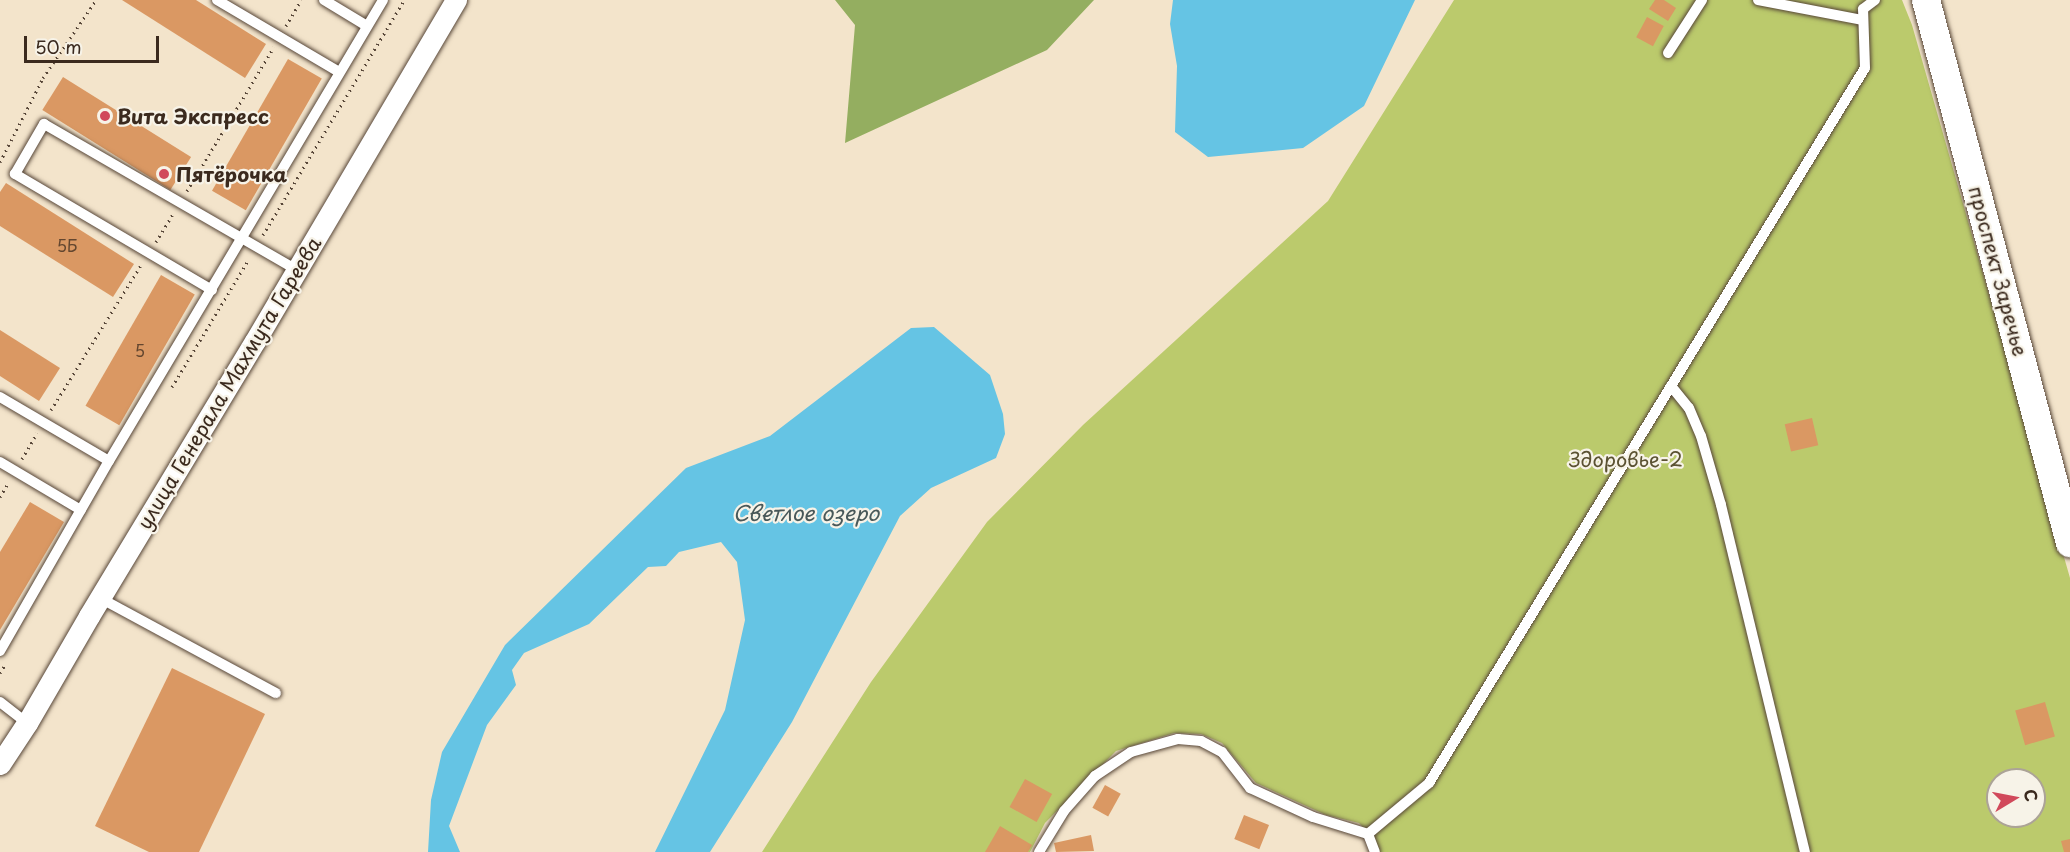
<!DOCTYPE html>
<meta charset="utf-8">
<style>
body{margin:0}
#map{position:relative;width:2070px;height:852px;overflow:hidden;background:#f3e4cb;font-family:"Playpen Sans",sans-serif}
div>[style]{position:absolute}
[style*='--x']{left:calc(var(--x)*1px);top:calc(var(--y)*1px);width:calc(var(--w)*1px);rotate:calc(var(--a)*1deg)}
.green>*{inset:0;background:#bbca6c}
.forest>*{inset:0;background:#94ae60}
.water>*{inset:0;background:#65c4e4}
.building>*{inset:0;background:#da9863;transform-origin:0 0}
.path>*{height:3px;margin-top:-1.5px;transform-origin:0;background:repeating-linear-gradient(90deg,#574638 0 1.5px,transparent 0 6px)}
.roads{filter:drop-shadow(0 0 2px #574638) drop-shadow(0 0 2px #574638)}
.lane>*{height:10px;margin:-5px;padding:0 5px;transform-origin:5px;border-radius:5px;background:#fff}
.street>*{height:21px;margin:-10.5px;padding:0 10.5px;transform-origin:10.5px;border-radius:10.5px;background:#fff}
.secondary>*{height:28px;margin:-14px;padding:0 14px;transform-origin:14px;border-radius:14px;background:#fff}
.dots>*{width:16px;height:16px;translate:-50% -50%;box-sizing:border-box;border:3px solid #f7f3e8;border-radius:50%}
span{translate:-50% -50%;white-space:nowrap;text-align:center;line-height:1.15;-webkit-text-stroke:4.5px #f7f3e8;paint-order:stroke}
.number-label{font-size:16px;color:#63462f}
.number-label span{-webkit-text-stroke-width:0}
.poi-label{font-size:20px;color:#3b2a1e;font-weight:700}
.left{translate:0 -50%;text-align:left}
.street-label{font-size:20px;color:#3b2a1e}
.park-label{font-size:20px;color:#5b5232}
.water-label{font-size:21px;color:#485859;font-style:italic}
.north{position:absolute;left:1986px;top:768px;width:60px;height:60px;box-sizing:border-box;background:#f7f3e8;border:2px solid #aca397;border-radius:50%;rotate:80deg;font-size:16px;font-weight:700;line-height:24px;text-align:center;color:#3b2a1e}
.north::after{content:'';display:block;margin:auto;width:21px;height:27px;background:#d1495b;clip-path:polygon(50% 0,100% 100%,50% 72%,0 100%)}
.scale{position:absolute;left:24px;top:36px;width:135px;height:27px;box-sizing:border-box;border:3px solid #3b2a1e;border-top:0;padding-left:8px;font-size:18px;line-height:21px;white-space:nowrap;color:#3b2a1e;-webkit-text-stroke:4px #f7f3e8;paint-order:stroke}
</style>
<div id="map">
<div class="green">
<div style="clip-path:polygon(evenodd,1454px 0,1902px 0,1912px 25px,2070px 578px,2070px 852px,1379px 852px,1375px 840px,1359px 823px,1326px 815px,1256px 783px,1222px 743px,1201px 734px,1174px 733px,1116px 751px,1045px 823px,1030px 852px,762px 852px,871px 682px,987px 522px,1083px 425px,1328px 201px,1454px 0,1998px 780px,2034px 780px,2034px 816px,1998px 816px,1998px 780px)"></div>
</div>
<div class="forest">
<div style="clip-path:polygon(835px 0,1094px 0,1047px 50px,845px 143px,855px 25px)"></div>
</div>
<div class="water">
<div style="clip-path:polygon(1173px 0,1415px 0,1364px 106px,1303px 148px,1208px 157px,1175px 132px,1177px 66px,1170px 24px)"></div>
<div style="clip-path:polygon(934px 327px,990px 375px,1003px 414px,1005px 434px,996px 458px,931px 488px,900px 516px,792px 722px,710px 852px,655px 852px,725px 710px,745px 620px,737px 562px,721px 542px,679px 552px,666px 566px,648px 567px,589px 624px,524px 653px,512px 670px,516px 685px,487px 725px,449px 826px,460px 852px,428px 852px,431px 800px,442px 752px,505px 645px,686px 468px,770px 436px,911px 328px)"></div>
</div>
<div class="building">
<div style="clip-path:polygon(122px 0,196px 0,266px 44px,245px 78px)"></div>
<div style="clip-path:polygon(1655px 0,1664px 0,1676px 8px,1668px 21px,1649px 9px)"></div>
<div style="left:1647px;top:17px;width:19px;height:23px;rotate:28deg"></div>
<div style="left:288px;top:59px;width:39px;height:152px;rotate:30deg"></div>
<div style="left:63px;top:77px;width:151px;height:39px;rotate:32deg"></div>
<div style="clip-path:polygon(6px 183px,134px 264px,113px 297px,0 226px,0 192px)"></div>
<div style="left:161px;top:275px;width:39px;height:151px;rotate:30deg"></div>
<div style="clip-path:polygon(0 330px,60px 368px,39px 401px,0 376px)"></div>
<div style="left:1812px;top:418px;width:28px;height:28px;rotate:77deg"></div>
<div style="clip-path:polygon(30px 502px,64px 522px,0 630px,0 552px)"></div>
<div style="clip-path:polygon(172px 668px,265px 714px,199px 852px,149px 852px,95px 826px)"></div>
<div style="left:2045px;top:702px;width:36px;height:31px;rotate:74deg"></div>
<div style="left:1025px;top:779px;width:31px;height:32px;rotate:29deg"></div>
<div style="left:1105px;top:785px;width:18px;height:26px;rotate:29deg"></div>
<div style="left:1244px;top:815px;width:27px;height:26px;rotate:22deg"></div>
<div style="clip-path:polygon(1000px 826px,1032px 845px,1028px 852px,985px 852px)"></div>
<div style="clip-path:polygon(1091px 835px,1094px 851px,1056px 852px,1054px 843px)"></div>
<div style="clip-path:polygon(2070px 839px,2070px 852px,2064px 852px,2061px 841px)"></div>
</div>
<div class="path">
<div style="--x:286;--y:26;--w:30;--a:-60"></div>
<div style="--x:0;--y:162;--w:94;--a:-62.9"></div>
<div style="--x:43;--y:78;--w:94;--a:-55.8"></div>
<div style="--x:187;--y:191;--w:168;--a:-58.9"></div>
<div style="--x:263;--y:235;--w:274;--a:-59"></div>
<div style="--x:156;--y:242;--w:33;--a:-59"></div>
<div style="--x:172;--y:387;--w:149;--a:-59"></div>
<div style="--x:51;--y:410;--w:171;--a:-58.2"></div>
<div style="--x:22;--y:459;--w:30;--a:-60"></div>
<div style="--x:0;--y:497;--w:16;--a:-60"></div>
<div style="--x:0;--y:673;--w:9;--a:-58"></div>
</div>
<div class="roads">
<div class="lane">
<div style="--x:217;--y:0;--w:142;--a:30.5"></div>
<div style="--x:324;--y:0;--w:50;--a:31.2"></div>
<div style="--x:1758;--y:0;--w:107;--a:10.8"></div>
<div style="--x:1668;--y:53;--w:63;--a:-57.3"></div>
<div style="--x:212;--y:290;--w:229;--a:-149.5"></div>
<div style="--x:15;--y:174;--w:58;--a:-59.9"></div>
<div style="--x:44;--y:124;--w:292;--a:30"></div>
<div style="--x:1671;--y:386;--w:28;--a:51"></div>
<div style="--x:1689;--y:408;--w:30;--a:67"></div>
<div style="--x:1701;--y:436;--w:72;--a:73.8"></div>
<div style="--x:1721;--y:505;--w:357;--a:76.4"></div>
<div style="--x:0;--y:397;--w:126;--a:30.4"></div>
<div style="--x:0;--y:462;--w:94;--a:30.7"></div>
<div style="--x:100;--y:598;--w:200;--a:28.4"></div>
<div style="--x:0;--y:651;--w:219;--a:-60.2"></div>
<div style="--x:109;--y:461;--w:536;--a:-59.27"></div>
<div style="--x:0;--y:702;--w:34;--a:38"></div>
<div style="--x:1368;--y:834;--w:80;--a:-39.9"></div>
<div style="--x:1429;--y:783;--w:837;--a:-58.63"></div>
<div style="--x:1865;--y:68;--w:59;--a:-91.9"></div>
<div style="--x:1863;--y:9;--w:15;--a:-37"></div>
<div style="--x:1039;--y:852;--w:48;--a:-58.6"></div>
<div style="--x:1064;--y:811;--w:47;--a:-48.5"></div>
<div style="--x:1095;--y:776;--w:43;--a:-33.7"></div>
<div style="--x:1131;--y:752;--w:49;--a:-15.5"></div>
<div style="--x:1178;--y:739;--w:23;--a:5"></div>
<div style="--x:1201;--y:741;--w:24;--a:28"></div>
<div style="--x:1222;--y:752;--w:46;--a:52.1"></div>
<div style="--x:1250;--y:788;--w:69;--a:24.7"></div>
<div style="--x:1313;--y:817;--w:58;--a:17.2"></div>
<div style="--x:1368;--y:834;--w:19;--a:69"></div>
</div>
<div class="street">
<div style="--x:0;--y:764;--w:49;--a:-56.6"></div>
<div style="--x:27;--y:723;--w:124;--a:-59.9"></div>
<div style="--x:89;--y:616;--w:321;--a:-58.9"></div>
<div style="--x:255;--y:341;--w:396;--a:-59.5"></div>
</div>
<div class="secondary">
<div style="--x:1926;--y:0;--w:562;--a:75.15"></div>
</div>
</div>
<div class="dots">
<div style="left:105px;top:116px;background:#d1495b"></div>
<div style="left:164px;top:174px;background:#d1495b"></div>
</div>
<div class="number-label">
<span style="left:67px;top:245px">5Б</span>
<span style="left:140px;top:350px">5</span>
</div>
<div class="poi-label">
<span class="left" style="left:117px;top:116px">Вита Экспресс</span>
<span class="left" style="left:176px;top:174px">Пятёрочка</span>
</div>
<div class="street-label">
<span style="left:1998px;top:271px;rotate:75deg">проспект Заречье</span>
<span style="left:229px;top:383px;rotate:-59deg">улица Генерала Махмута Гареева</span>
</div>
<div class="park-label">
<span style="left:1626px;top:459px">Здоровье-2</span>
</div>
<div class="water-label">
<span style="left:806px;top:512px">Светлое озеро</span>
</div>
<div class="north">С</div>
<div class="scale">50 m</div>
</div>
